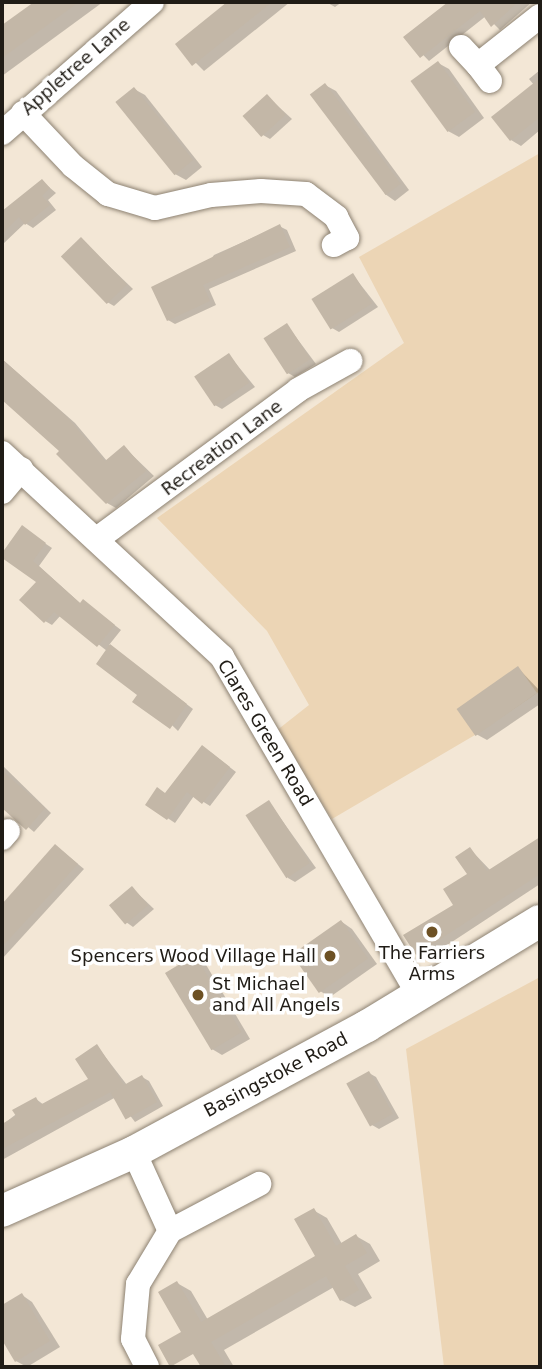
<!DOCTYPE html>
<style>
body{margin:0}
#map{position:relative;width:542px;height:1369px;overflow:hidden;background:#f3e7d6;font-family:"DejaVu Sans",sans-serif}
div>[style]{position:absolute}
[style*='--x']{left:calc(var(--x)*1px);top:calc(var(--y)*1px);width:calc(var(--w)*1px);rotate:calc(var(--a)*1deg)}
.green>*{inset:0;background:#ecd5b5}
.shadow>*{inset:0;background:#0003}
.building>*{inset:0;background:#c3b7a7;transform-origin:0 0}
.roads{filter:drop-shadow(0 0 2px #8d8272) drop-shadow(0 0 2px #8d8272)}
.minor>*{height:24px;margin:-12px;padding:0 12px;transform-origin:12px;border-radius:12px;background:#fff}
.tertiary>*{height:32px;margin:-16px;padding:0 16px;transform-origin:16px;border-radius:16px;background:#fff}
.dots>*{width:19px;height:19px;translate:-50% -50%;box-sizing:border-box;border:4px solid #fff;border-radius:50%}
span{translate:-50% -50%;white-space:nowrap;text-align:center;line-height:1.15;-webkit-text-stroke:7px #fff;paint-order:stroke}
.street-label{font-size:18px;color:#201c16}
.poi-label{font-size:18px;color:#201c16}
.right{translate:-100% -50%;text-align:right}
.left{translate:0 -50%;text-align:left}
.frame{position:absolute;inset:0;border:4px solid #201c16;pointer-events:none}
</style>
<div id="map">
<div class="green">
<div style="clip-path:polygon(540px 153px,540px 691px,475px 735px,332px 819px,276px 731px,309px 705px,267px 631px,157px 518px,404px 343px,359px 257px)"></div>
<div style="clip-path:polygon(540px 977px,540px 1367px,444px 1367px,406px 1049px)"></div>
</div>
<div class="shadow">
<div style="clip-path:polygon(37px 2px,103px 2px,2px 76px,2px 27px)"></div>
<div style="clip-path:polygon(230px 2px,290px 2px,204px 71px,177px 44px)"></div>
<div style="clip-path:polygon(326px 2px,342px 2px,335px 7px)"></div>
<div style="clip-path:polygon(451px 2px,463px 4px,532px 2px,500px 30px,486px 16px,429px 61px,406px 37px)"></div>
<div style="clip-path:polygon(438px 63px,449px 69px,484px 118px,459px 137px,448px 131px)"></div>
<div style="clip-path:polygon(540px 70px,540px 130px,521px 146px,511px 140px,534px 85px,529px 79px)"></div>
<div style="clip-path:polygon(325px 85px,336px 91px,409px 190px,395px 201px,385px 194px)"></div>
<div style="clip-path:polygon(134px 89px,145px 95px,202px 167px,186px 180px,175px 174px)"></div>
<div style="clip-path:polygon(267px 96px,292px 119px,270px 139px,263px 135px)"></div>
<div style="clip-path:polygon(42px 181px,56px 193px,48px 200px,56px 210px,33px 228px,25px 223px,2px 245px,2px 213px)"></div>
<div style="clip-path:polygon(279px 226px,287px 230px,296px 251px,209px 289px,216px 305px,175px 324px,168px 320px,214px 255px)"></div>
<div style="clip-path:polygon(81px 239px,133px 289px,114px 306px,107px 302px)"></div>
<div style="clip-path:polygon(353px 275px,378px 307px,339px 332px,332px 328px)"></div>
<div style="clip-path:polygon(287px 325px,316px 364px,295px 377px,288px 373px)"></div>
<div style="clip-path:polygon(229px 355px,255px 387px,222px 409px,215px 405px)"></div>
<div style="clip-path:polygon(2px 359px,75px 423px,107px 461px,124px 447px,154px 476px,116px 508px,107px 503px,62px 451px,2px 398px)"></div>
<div style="clip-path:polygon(22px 528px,52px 548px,39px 566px,81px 604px,90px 606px,121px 630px,109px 645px,193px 709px,178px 731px,140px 694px,107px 651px,61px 615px,52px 625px,45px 621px,38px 582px,2px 556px)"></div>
<div style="clip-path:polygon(518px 668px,540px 691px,540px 704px,487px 740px,476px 734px)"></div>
<div style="clip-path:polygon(209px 751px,236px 772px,210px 806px,194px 796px,175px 823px,148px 805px,166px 794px)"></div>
<div style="clip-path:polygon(2px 765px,51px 813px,34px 832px,2px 805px)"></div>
<div style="clip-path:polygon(269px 802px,316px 868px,295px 882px,288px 878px)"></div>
<div style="clip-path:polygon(537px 841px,540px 884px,426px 959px,417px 954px,406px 935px,455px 905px,470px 875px,470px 849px,491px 871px)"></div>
<div style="clip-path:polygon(56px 846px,84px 869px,2px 959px,2px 907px)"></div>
<div style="clip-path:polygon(132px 888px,154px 909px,133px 927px,126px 922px)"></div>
<div style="clip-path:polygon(342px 922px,352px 929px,377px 964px,330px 997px,320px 991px)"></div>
<div style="clip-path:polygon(195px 957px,205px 963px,250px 1039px,222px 1055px,212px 1049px)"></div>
<div style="clip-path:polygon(97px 1046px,127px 1085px,142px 1077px,149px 1081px,163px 1106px,135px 1122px,116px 1097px,2px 1160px,2px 1125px,36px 1099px,44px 1105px,91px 1079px)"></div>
<div style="clip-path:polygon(369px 1073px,376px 1077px,399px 1118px,379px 1129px,372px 1125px)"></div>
<div style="clip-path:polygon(313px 1210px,327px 1218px,342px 1244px,356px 1236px,370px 1244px,380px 1261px,358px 1274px,372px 1298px,355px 1307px,341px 1300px,334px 1287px,224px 1350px,234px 1367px,203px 1367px,160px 1293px,177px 1283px,191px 1291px,208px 1320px,318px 1257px)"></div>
<div style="clip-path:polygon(22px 1295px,32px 1302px,60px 1347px,27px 1367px,16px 1361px,2px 1337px,2px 1307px)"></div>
</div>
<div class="building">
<div style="clip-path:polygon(34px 2px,79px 2px,2px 58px,2px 25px)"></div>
<div style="clip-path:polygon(227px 2px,272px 2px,192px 66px,175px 44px)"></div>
<div style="clip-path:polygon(448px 2px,518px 2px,491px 27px,480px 11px,420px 58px,403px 37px)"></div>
<div style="left:438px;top:61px;width:63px;height:34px;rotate:54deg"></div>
<div style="clip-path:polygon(540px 78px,540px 117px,510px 141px,491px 117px)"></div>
<div style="left:325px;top:83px;width:126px;height:19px;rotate:53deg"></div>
<div style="left:134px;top:87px;width:94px;height:24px;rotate:51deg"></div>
<div style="left:267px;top:94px;width:28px;height:33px;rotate:48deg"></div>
<div style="clip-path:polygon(42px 179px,50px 188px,42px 196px,50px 205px,25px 225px,19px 217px,2px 234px,2px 211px)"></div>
<div style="clip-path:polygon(280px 224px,290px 247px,203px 285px,210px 301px,167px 321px,151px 287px)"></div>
<div style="left:81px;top:237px;width:66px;height:28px;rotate:46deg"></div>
<div style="left:353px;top:273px;width:36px;height:49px;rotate:58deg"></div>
<div style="left:287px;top:323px;width:43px;height:28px;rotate:57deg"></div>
<div style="left:229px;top:353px;width:36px;height:42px;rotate:56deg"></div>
<div style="clip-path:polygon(2px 359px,66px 416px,105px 461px,124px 445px,146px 471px,106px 504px,56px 454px,59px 451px,2px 400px)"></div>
<div style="clip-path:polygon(22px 525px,46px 543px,33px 561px,80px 603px,83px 599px,115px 625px,97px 647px,54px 612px,44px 623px,19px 600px,36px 582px,2px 558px,2px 553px)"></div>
<div style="clip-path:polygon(110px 644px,187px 704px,170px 729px,132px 702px,137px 695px,96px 664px)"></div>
<div style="left:518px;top:666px;width:33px;height:75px;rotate:55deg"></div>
<div style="clip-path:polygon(202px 745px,230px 767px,202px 804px,187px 792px,167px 820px,145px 805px,157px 787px,165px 793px)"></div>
<div style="clip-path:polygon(2px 771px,45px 808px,26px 830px,2px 808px)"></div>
<div style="left:269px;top:800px;width:75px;height:28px;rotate:57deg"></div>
<div style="clip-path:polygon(540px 837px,540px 874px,416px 955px,403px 935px,453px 905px,443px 889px,467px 874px,455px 857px,470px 847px,487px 871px)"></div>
<div style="clip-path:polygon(55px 844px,78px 864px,2px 947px,2px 904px)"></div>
<div style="left:132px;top:886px;width:25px;height:30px;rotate:50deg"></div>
<div style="left:341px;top:920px;width:47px;height:60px;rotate:55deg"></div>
<div style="left:195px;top:955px;width:90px;height:35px;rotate:59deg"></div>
<div style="clip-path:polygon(97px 1044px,124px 1085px,2px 1149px,2px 1124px,16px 1116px,12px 1110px,36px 1097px,40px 1105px,88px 1079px,75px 1059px)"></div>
<div style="left:369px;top:1071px;width:49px;height:26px;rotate:61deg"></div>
<div style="left:142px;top:1075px;width:31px;height:36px;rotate:61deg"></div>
<div style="clip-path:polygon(314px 1208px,336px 1246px,356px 1234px,367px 1253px,345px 1266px,359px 1290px,340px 1301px,326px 1276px,211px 1342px,226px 1367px,201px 1367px,193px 1354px,170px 1367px,158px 1345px,181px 1332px,158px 1292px,177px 1281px,201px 1322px,315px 1256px,294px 1219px)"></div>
<div style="clip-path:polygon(22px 1293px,50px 1341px,15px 1362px,2px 1340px,2px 1305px)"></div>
</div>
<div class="roads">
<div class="minor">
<div style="--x:461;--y:47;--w:25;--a:47"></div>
<div style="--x:490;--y:81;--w:20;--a:-127"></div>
<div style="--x:478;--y:65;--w:79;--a:-38.3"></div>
<div style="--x:23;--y:113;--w:73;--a:46.7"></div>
<div style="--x:73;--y:166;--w:45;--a:38.7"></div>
<div style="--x:108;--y:194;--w:49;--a:16.6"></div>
<div style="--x:155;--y:208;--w:57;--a:-13.1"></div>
<div style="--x:211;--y:195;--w:50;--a:-4.6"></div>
<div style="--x:261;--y:191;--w:45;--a:3.8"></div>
<div style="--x:306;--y:194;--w:38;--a:37"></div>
<div style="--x:336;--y:217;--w:24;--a:62"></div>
<div style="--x:347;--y:238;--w:15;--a:152"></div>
<div style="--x:2;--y:133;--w:199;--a:-41.1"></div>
<div style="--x:2;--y:453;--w:300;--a:42.8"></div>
<div style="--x:222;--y:657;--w:391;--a:59.8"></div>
<div style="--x:2;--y:492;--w:30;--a:-50"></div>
<div style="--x:97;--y:539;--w:250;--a:-36.5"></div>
<div style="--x:298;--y:390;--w:60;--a:-29.1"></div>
<div style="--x:2;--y:838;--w:9;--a:-49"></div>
<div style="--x:134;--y:1152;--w:87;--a:65.5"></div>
<div style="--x:170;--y:1231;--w:62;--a:121.1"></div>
<div style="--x:138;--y:1284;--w:55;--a:95.2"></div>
<div style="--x:133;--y:1339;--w:31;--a:63"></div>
<div style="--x:170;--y:1231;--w:101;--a:-27.8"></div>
</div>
<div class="tertiary">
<div style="--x:2;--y:1211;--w:145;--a:-24.1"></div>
<div style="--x:134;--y:1152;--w:265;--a:-28.4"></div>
<div style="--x:367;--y:1026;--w:202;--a:-31.3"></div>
</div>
</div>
<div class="dots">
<div style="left:432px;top:932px;background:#6d5124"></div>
<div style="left:330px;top:956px;background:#6d5124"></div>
<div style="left:198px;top:995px;background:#6d5124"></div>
</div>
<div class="street-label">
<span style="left:76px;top:67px;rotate:-41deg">Appletree Lane</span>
<span style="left:222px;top:448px;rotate:-37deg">Recreation Lane</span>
<span style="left:265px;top:733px;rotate:59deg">Clares Green Road</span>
<span style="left:276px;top:1075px;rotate:-28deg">Basingstoke Road</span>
</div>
<div class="poi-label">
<span style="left:432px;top:964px">The Farriers<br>Arms</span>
<span class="right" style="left:316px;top:956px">Spencers Wood Village Hall</span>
<span class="left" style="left:212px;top:995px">St Michael<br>and All Angels</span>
</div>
<div class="frame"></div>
</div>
